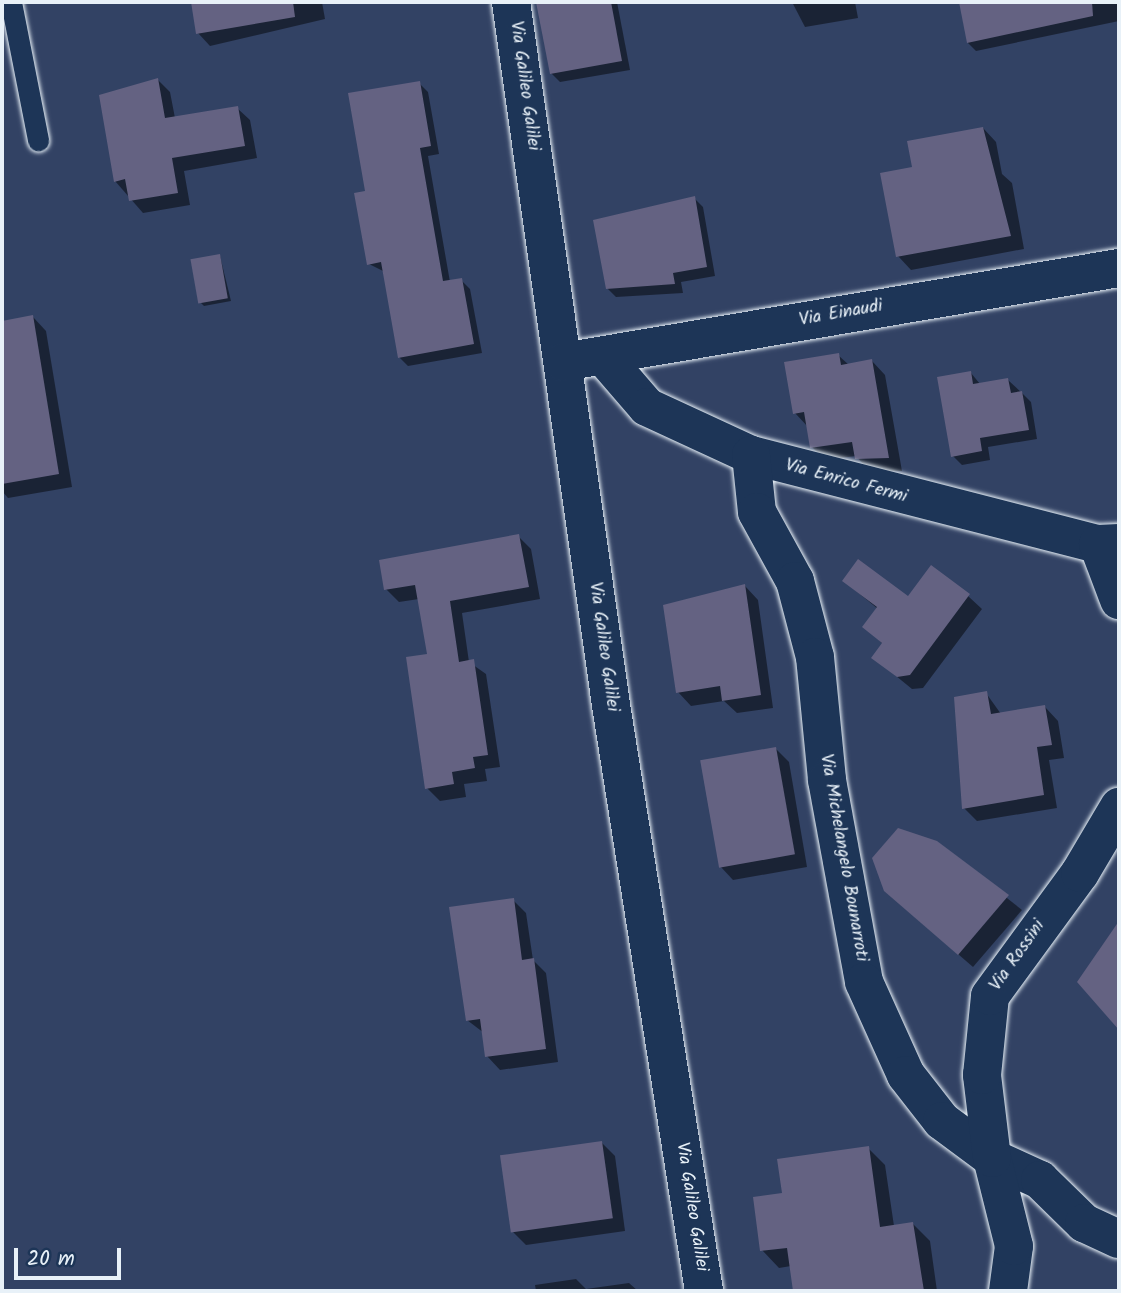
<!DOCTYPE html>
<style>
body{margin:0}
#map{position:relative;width:1121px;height:1293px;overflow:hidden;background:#324264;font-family:Kalam,sans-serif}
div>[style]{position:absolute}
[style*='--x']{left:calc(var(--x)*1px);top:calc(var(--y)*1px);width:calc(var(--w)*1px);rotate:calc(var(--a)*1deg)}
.shadow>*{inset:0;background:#0007}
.building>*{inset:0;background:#646282;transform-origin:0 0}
.roads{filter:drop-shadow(0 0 2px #e8f1f8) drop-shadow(0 0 2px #e8f1f8)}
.service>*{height:21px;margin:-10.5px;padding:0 10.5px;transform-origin:10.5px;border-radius:10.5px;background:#1d3557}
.minor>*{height:38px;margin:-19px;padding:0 19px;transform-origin:19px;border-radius:19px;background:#1d3557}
span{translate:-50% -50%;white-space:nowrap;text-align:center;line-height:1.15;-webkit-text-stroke:5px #1d3557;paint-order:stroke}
.street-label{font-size:18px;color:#e8f1f8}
.frame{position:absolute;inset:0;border:4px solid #e8f1f8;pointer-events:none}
.scale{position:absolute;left:14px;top:1248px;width:107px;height:32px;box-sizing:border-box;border:4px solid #e8f1f8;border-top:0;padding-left:9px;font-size:21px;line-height:24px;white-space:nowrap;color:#e8f1f8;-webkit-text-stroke:5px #1d3557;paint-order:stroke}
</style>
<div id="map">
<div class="shadow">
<div style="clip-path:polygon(192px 2px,322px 2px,325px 19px,210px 46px,198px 33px)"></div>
<div style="clip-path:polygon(538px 2px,617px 2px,630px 70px,560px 82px,551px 73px)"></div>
<div style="clip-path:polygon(792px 2px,855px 2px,858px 18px,805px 27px)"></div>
<div style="clip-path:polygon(961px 2px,1119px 2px,1119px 21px,976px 51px,968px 43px)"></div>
<div style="clip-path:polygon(158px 80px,170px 92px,175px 118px,237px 108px,250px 120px,257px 158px,184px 171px,190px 205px,143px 213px,115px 181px)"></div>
<div style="clip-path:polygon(419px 83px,428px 92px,439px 154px,428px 156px,450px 282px,461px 280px,470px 289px,482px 353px,408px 366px,399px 357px,385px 272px,369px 264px,367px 193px)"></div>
<div style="clip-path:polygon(983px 128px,996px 142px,1002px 174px,1012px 183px,1024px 249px,911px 270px,898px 256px,914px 168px)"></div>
<div style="clip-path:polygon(694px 198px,703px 207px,715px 276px,681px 282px,683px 293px,616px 297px,607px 288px)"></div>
<div style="clip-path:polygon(220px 256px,231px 301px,204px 306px,200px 302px)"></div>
<div style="clip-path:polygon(33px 317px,46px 331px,72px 487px,8px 498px,2px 491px,2px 322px)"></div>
<div style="clip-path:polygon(838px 355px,849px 365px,872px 361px,885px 375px,902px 471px,870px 472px,856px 456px,825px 460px,812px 447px,808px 427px,795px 413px)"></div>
<div style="clip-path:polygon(971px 373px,980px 384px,1008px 380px,1022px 393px,1031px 402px,1037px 439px,988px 447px,990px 460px,962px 465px,953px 456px)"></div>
<div style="clip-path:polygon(518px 536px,531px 549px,540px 599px,462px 613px,469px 662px,486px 674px,500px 767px,485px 769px,487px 781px,464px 784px,466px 797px,440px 801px,427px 788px,429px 656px,419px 599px,399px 602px,386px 589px)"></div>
<div style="clip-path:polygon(844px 581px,908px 599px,968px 596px,982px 609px,923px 688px,912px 689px,874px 658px,883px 644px,865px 627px,878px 609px)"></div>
<div style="clip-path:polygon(745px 586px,758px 600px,773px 708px,737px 713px,724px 701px,691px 706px,678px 692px)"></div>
<div style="clip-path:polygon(986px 693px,1001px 714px,1045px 707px,1058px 721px,1064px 758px,1049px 760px,1057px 808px,977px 821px,964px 808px)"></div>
<div style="clip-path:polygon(776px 749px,789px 762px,807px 867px,733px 880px,720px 866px)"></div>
<div style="clip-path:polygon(936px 842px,1022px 910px,973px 967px,900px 904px)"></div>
<div style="clip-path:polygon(513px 900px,526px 913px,533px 960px,546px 973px,558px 1062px,500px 1070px,487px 1056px,484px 1033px,467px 1020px)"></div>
<div style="clip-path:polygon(1119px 924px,1119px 1028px,1080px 982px)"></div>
<div style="clip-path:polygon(601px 1142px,615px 1156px,625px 1231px,526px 1245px,513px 1232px)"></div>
<div style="clip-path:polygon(868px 1148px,885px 1165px,894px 1226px,913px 1224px,930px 1241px,937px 1291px,795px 1291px,791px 1266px,779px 1268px,762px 1250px,784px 1194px)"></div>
<div style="clip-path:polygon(576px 1279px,586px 1289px,629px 1283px,638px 1291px,536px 1291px,535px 1285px)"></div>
</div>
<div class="building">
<div style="clip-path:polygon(191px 2px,293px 2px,295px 17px,196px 34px)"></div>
<div style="clip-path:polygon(536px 2px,611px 2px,622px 61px,550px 74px)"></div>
<div style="clip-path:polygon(959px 2px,1092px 2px,1093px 16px,967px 43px)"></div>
<div style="clip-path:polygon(158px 78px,165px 118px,238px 106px,245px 146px,172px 158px,178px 193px,129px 201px,125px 179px,114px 182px,99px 95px)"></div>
<div style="clip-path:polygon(420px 81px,431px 146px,420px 148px,443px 281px,462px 278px,474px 344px,398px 358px,381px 262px,367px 265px,354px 193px,365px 191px,348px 93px)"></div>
<div style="clip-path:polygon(983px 127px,1011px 236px,896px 257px,880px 173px,912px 167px,907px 141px)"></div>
<div style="clip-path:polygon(695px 196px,707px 267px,673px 273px,675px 284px,606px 289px,593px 220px)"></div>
<div style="left:220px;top:254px;width:45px;height:30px;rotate:80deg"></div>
<div style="clip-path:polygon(33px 315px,59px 474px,2px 484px,2px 321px)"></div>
<div style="clip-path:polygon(839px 353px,841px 365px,872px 359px,889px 458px,855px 459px,852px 442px,810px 448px,804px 412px,793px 414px,784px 362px)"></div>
<div style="clip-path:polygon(971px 371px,973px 384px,1008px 378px,1011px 393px,1022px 391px,1029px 430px,980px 438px,982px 451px,951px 457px,937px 377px)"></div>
<div style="clip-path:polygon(519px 534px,529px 587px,450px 601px,459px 662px,474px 659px,488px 755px,473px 757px,475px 768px,452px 772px,454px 784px,425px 789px,406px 657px,427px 654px,415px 585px,384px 590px,379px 560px)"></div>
<div style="clip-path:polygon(858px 559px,908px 596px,931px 565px,970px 594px,910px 675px,897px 677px,871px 658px,882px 643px,862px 627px,877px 607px,842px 581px)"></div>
<div style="clip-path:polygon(745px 584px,761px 695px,722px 701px,720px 686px,676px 693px,663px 605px)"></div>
<div style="clip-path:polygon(987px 691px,991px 714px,1045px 705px,1052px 745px,1037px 747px,1044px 795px,962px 809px,954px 697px)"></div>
<div style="left:776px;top:747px;width:109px;height:77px;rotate:80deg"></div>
<div style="clip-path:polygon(898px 828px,937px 841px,1009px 895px,958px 955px,884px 891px,872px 858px)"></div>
<div style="clip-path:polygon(514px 898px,522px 960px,534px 958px,546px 1049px,485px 1057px,480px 1019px,466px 1021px,449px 907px)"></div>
<div style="clip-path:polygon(1119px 921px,1119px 1030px,1077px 982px)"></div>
<div style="left:602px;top:1141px;width:78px;height:103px;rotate:82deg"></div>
<div style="clip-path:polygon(869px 1146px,880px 1227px,913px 1222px,924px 1291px,793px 1291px,787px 1248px,760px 1251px,753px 1197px,782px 1193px,777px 1159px)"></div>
</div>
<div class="roads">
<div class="service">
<div style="--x:11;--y:2;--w:141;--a:78.9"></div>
</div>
<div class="minor">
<div style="--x:511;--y:2;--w:710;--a:81.9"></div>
<div style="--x:611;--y:705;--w:593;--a:80.98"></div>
<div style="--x:603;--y:356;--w:67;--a:49.2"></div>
<div style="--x:647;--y:407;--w:115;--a:24.8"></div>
<div style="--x:751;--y:455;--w:358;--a:14.4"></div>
<div style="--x:1098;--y:544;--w:21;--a:-3"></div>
<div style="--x:563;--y:362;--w:564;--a:-9.6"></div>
<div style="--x:751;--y:455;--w:57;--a:84"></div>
<div style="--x:757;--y:512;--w:79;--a:61.2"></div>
<div style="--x:795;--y:581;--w:79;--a:75.3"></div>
<div style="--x:815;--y:657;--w:124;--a:84.4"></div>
<div style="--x:827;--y:780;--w:205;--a:79.6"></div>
<div style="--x:864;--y:982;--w:102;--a:65.7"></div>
<div style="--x:906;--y:1075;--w:58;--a:52"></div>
<div style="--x:942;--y:1121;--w:62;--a:36.5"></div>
<div style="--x:992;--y:1158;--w:53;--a:24.6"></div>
<div style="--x:1040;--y:1180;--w:62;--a:44.3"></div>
<div style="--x:1084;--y:1223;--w:38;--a:25"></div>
<div style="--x:1098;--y:544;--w:60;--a:69.4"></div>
<div style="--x:1008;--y:1291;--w:45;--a:-82.4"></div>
<div style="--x:1014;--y:1246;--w:91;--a:-104"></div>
<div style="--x:992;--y:1158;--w:84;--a:-96.9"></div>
<div style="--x:982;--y:1075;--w:79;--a:-84.2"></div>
<div style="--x:990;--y:996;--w:152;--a:-53.8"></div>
<div style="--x:1080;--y:873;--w:77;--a:-59.4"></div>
</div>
</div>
<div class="street-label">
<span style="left:524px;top:86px;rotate:82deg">Via Galileo Galilei</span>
<span style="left:841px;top:314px;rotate:-10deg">Via Einaudi</span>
<span style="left:846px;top:482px;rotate:15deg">Via Enrico Fermi</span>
<span style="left:603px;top:647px;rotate:82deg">Via Galileo Galilei</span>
<span style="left:843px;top:858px;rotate:80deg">Via Michelangelo Bounarroti</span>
<span style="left:1018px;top:956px;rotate:-55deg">Via Rossini</span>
<span style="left:691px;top:1207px;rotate:81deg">Via Galileo Galilei</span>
</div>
<div class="frame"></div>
<div class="scale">20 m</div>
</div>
